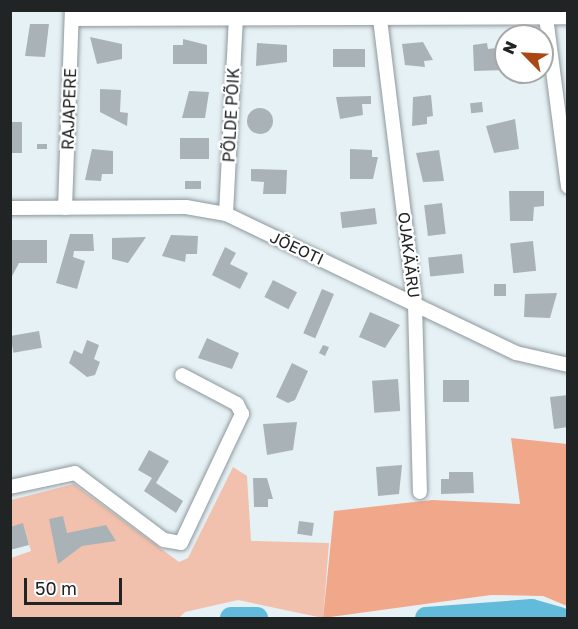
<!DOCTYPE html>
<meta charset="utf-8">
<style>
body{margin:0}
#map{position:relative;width:578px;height:629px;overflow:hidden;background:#e6f1f5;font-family:"Golos Text",sans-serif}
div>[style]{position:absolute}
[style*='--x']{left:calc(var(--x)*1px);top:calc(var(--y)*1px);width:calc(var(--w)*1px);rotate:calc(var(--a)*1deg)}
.green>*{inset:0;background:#f2c1ad}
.forest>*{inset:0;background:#f1a88a}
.river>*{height:22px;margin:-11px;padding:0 11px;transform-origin:11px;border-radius:11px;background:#63bbdb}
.building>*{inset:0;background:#a9b3b7;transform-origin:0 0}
.round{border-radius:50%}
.roads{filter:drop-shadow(0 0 2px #8e989c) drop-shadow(0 0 2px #8e989c)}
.street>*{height:14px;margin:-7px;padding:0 7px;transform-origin:7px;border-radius:7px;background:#fff}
span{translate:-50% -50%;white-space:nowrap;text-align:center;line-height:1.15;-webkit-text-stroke:4.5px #fff;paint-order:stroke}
.street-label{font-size:16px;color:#202425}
.frame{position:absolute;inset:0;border:12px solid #202425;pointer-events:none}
.north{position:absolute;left:494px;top:24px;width:60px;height:60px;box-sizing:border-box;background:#fff;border:2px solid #a6a7a8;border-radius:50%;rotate:294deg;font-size:16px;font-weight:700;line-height:24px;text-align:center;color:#202425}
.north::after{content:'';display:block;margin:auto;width:21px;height:27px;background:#ab4714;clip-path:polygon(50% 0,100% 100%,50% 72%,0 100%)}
.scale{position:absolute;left:24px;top:578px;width:98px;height:27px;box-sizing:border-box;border:3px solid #202425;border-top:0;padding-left:8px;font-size:18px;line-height:21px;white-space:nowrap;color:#202425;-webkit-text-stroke:4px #fff;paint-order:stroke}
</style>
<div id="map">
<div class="green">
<div style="clip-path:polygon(233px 467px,247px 476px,251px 541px,329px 543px,323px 618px,238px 600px,185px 612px,179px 618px,11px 618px,11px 558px,31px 551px,23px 524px,11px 527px,11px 500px,74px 484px,179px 562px,188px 558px)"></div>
</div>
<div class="forest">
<div style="clip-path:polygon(511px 438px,567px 444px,567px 606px,543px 596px,491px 595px,323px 618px,334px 511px,432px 500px,520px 504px)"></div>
</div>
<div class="river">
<div style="--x:231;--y:618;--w:26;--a:0"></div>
<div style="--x:426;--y:618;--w:106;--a:-4.3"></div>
<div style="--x:532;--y:610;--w:29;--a:16"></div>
</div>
<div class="building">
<div style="clip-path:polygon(30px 24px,49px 24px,45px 57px,25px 56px)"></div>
<div style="clip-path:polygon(90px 37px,122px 44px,122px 59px,97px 64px)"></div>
<div style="clip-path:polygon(183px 39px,207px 45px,207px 64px,173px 64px,173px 45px,183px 45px)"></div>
<div style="clip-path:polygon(423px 42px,433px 60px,424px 61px,425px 67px,405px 65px,402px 44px)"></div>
<div style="clip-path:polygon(257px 43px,287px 45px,287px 62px,256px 66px)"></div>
<div style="clip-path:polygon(487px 43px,488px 49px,504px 47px,506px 70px,474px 71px,473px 45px)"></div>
<div style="left:333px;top:49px;width:32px;height:18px"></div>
<div style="clip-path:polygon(100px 89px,121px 90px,120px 112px,128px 113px,127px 126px,100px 112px)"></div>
<div style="clip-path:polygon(189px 91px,209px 92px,205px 118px,182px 118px)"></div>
<div style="clip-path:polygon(431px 95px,433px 116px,427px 117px,427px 124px,412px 126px,413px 97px)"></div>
<div style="clip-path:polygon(371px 96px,371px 104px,362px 104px,363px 115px,340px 119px,336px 97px)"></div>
<div style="left:482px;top:102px;width:10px;height:12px;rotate:84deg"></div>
<div class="round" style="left:247px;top:108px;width:26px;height:26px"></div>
<div style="clip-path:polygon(515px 119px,519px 149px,494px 153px,486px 126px)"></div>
<div style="left:10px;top:122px;width:12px;height:31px"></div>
<div style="left:180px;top:138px;width:29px;height:21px"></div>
<div style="left:37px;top:144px;width:10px;height:5px"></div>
<div style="clip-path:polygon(92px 149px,113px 151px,113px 174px,102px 174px,101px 181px,85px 180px)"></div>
<div style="clip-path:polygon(350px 149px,372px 150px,372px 157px,378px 157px,373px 179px,350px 179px)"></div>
<div style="clip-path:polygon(439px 150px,444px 181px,423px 182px,416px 153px)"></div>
<div style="clip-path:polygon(251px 169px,287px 170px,286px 194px,263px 194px,264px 182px,251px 181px)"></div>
<div style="left:185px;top:181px;width:16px;height:8px"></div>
<div style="clip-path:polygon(509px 191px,544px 191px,544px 206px,534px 207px,533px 221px,510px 221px)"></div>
<div style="left:442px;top:203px;width:31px;height:18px;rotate:83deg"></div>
<div style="left:375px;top:208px;width:16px;height:35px;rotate:83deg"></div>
<div style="clip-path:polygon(70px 234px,93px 234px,94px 251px,74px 251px,73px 257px,85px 261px,77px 289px,56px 283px)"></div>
<div style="clip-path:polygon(171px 235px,198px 236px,197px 254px,186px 254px,185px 262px,162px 256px)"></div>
<div style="clip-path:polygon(146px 237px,128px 263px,112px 259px,112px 238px)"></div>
<div style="clip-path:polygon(10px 240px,47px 240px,47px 263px,19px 263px,10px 280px)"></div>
<div style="left:533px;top:241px;width:30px;height:23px;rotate:84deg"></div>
<div style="clip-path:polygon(225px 247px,236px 253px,230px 264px,248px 273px,240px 289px,212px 275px)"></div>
<div style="left:462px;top:254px;width:19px;height:34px;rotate:84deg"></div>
<div style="left:273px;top:280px;width:27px;height:19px;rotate:27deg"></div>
<div style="left:494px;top:284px;width:12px;height:12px"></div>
<div style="left:322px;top:289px;width:13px;height:48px;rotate:23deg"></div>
<div style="clip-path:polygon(557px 293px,550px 318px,524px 317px,525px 294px)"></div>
<div style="clip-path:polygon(370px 312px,400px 325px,385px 348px,359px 337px)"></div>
<div style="left:39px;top:331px;width:17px;height:29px;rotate:80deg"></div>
<div style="clip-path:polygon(207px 338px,239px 353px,232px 369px,198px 358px)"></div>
<div style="clip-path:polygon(87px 340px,99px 345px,94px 359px,100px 362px,95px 375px,87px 377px,69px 363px,74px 350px,82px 354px)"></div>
<div style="clip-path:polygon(323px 345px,329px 347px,325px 356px,319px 353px)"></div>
<div style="clip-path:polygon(292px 363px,308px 371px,295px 400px,288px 403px,276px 397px)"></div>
<div style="left:398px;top:379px;width:32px;height:26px;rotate:86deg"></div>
<div style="left:469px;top:380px;width:22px;height:26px;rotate:90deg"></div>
<div style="clip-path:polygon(568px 395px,568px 427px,554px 429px,550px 397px)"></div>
<div style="clip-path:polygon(297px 422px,293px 450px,267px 455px,263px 424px)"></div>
<div style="clip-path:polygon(149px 450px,169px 461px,156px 483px,183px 501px,176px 513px,144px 491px,152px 478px,138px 470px)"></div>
<div style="clip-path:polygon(402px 465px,399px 494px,378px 496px,376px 467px)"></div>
<div style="clip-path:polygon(449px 472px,473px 472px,474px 493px,441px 494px,441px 479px,449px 479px)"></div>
<div style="clip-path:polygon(253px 478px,267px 478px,273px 499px,268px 499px,268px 507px,254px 507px)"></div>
<div style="clip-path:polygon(63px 516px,67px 533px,106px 525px,116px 541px,82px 546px,58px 564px,49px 519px)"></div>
<div style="left:299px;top:521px;width:15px;height:13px;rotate:8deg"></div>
<div style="clip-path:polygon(23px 523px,29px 545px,10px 550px,10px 527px)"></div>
</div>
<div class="roads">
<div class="street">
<div style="--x:546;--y:17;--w:171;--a:82.6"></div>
<div style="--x:72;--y:19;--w:496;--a:-0.2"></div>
<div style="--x:380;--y:19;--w:287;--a:83"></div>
<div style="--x:415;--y:304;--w:188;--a:88.5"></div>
<div style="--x:10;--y:208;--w:176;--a:-0.3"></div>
<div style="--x:186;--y:207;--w:41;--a:9.9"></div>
<div style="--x:226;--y:214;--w:322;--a:25.6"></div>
<div style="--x:516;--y:353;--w:53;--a:13"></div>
<div style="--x:65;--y:208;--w:196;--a:-88"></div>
<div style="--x:226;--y:214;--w:198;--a:-87.1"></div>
<div style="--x:10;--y:487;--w:66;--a:-12.2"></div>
<div style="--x:75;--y:473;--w:111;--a:37"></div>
<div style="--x:164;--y:540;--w:17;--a:10"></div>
<div style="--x:181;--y:543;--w:143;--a:-64.7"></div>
<div style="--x:242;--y:414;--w:11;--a:-117"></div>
<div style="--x:237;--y:404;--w:62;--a:-152.2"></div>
</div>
</div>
<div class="street-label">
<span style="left:69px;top:109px;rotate:-88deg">RAJAPERE</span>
<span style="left:231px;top:115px;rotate:-87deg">PÕLDE PÕIK</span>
<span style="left:297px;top:248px;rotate:25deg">JÕEOTI</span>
<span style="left:409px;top:255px;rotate:83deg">OJAKÄÄRU</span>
</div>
<div class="frame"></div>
<div class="north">N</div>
<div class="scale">50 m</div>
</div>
